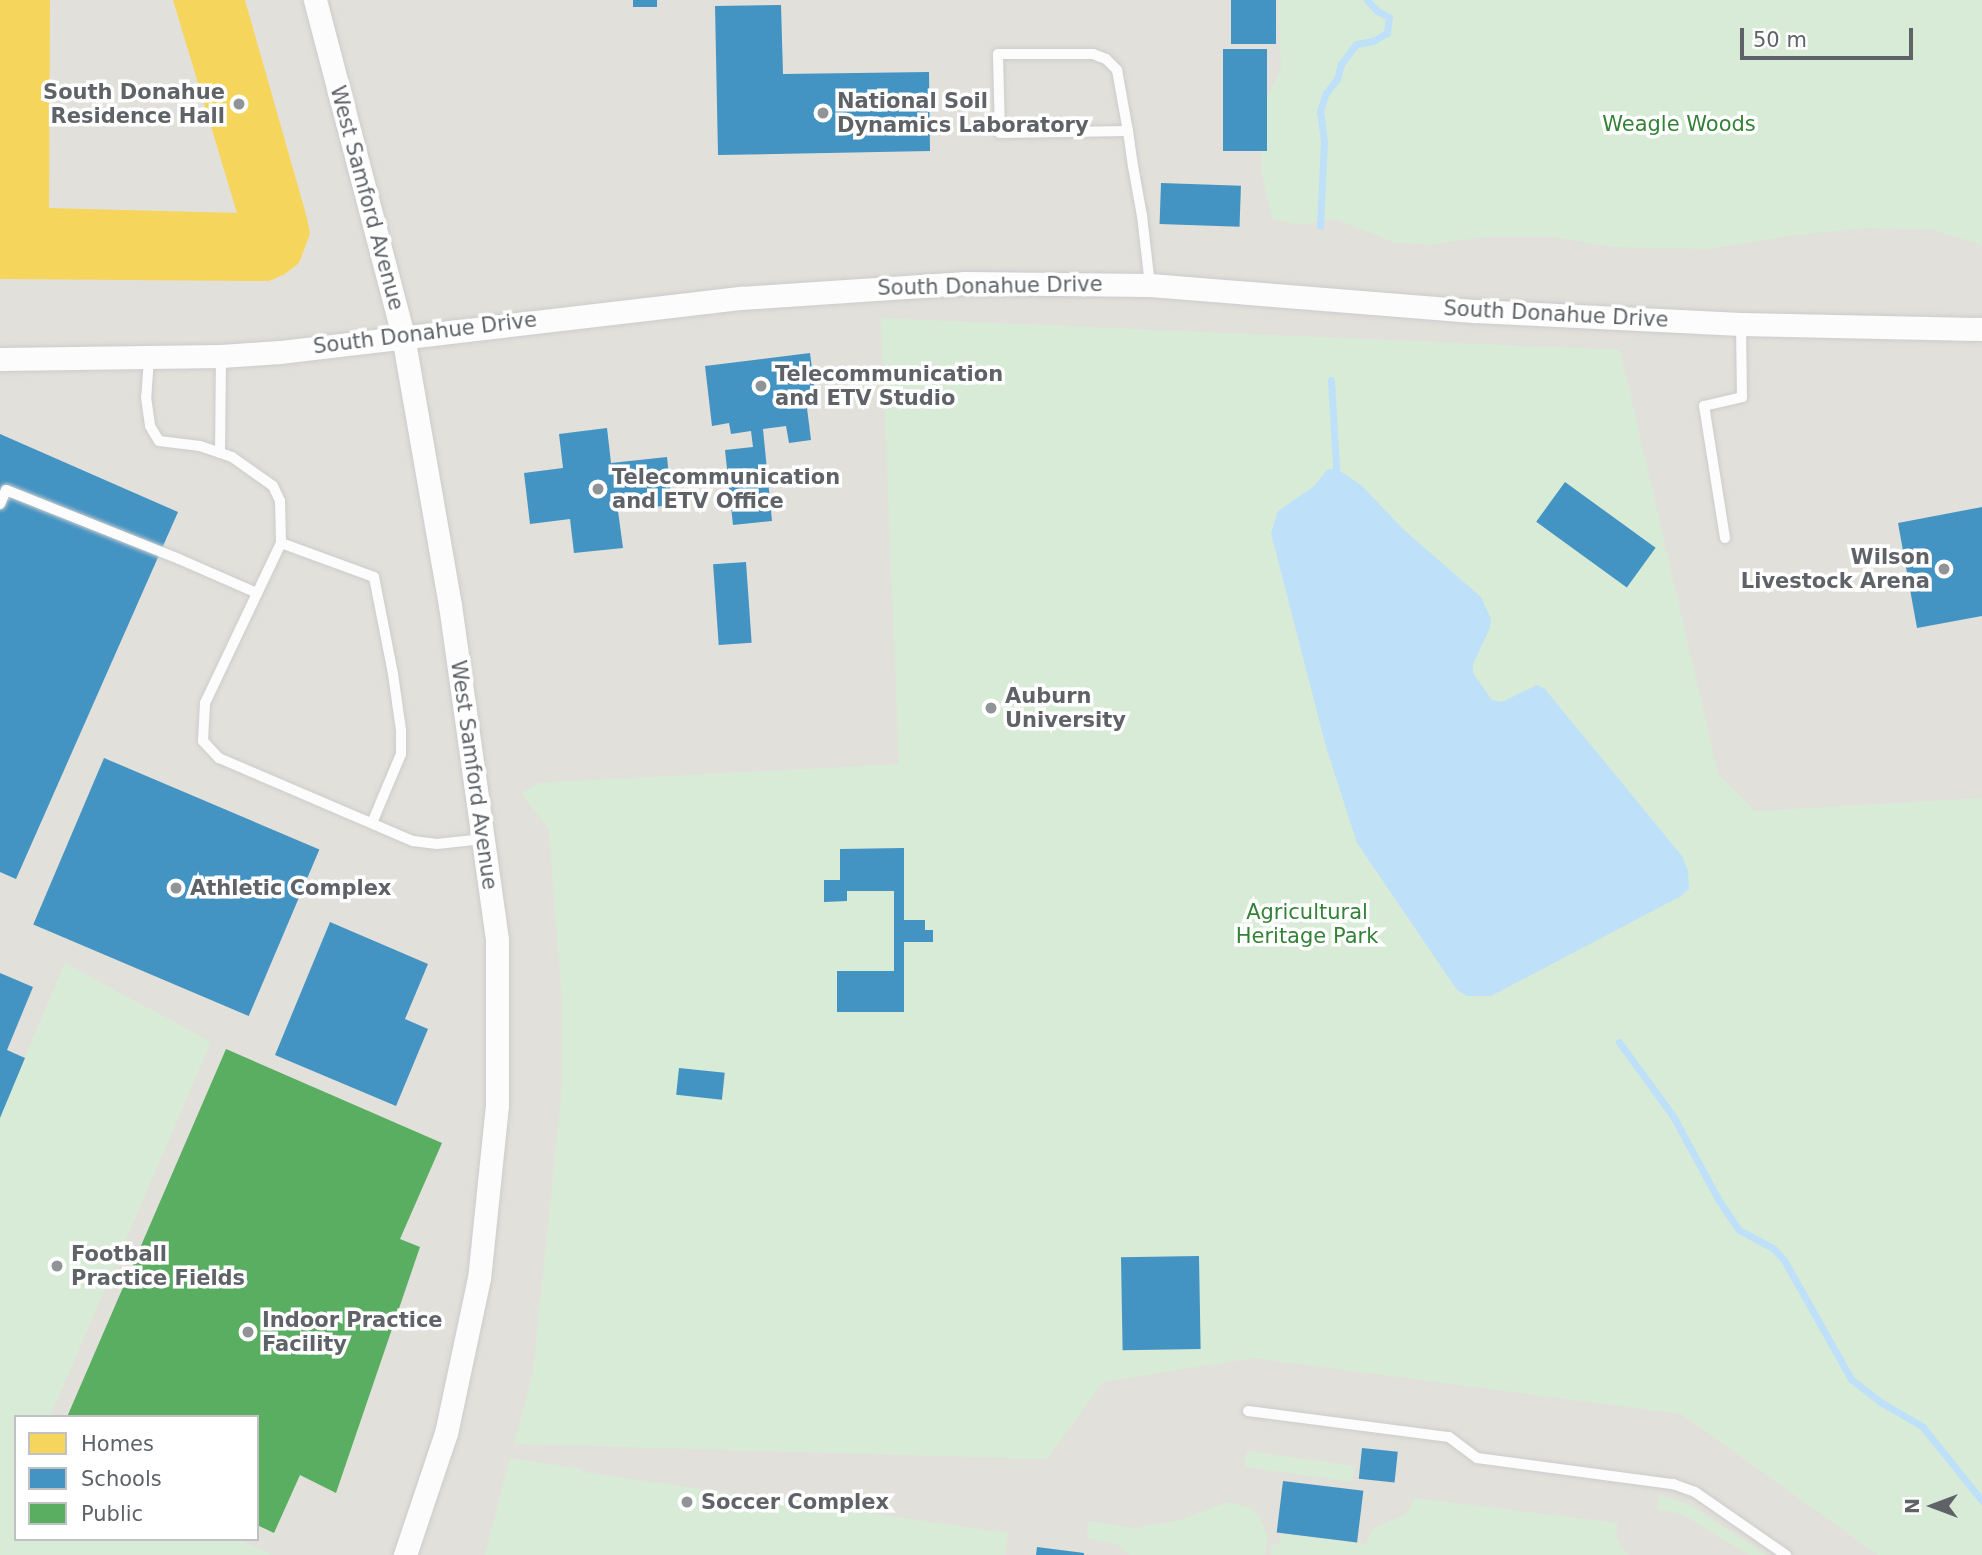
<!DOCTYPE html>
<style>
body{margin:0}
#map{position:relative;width:1982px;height:1555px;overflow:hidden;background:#efeeea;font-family:"DejaVu Sans",sans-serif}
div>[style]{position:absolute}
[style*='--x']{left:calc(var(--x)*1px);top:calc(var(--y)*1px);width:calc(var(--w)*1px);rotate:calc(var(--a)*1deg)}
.education>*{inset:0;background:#e2e0da}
.green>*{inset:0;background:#d8ebd6;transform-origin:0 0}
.water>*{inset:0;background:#bfe0f9}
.homes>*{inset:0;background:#f6d55c}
.schools>*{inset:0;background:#4393c3;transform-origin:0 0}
.public>*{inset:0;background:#5aae61}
.stream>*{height:7px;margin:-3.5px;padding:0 3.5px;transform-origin:3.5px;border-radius:3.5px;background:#bfe0f9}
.roads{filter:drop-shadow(0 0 2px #cbcccc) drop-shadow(0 0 2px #cbcccc)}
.service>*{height:10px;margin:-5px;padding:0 5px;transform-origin:5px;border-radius:5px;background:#fdfcfc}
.tertiary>*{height:23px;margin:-11.5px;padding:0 11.5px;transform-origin:11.5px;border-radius:11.5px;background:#fdfcfc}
.dots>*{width:19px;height:19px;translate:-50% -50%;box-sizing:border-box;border:4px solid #fff;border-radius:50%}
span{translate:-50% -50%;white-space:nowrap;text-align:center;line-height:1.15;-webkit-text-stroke:7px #fff;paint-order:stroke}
.poi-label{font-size:21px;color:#5f6368;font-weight:700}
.right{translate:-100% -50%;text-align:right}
.left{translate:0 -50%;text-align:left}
.park-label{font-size:21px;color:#348238}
.street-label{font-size:21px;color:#5f6368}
.legend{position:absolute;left:14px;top:1415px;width:245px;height:126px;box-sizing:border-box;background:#fff;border:2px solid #bfc1c3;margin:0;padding:9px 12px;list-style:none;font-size:21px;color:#5f6368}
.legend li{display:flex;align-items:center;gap:14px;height:35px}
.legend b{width:35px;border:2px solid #bfc1c3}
.north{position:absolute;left:1898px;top:1471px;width:70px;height:70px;-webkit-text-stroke:5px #fff;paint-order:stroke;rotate:270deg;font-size:19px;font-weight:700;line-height:28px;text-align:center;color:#5f6368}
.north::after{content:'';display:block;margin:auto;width:24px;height:32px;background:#5f6368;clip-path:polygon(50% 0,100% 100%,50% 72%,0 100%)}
.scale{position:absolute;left:1740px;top:28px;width:173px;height:32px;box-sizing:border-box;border:4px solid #5f6368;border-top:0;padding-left:9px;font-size:21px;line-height:24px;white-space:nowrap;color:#5f6368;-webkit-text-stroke:5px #fff;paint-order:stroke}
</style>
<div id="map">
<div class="education">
<div style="clip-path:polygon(evenodd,0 0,1982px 0,1982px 1555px,0 1555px,0 0,16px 1417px,257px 1417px,257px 1539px,16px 1539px,16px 1417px)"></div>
</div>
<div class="green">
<div style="clip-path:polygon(1278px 0,1982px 0,1982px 245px,1933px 230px,1868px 228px,1795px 235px,1708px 249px,1612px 247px,1553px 237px,1485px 237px,1429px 245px,1394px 242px,1335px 219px,1299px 225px,1272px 219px,1262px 174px,1262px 107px,1281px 69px)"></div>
<div style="clip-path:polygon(881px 318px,1620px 350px,1718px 774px,1755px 811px,1982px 798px,1982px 1555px,1878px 1555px,1681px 1414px,1253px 1358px,1103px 1382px,1047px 1459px,514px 1444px,533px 1373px,562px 1086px,562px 1001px,549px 830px,522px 793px,538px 783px,899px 764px)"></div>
<div style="clip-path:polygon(65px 963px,211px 1042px,50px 1417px,16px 1417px,16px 1539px,237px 1539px,273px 1555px,0 1555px,0 1116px)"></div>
<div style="left:1247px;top:1451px;width:109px;height:16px;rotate:8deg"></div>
<div style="clip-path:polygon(510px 1458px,582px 1469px,583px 1472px,1008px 1533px,1005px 1555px,485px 1555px)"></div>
<div style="clip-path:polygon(1659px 1495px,1688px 1504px,1767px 1555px,1749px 1555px,1682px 1514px,1657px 1509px)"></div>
<div style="clip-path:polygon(1414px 1498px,1618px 1523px,1616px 1535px,1621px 1547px,1629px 1555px,1271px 1555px,1272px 1544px,1279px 1545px,1280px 1533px,1366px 1544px,1373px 1528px,1403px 1516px,1411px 1508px)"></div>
<div style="clip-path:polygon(1228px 1502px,1250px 1508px,1259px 1516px,1268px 1537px,1265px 1555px,1130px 1555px,1117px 1544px,1087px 1538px,1088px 1521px,1135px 1528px,1180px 1520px)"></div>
</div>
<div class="water">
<div style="clip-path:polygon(1336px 468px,1362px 486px,1404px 530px,1481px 597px,1491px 619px,1490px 628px,1473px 664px,1473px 673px,1492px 700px,1502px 702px,1537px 685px,1544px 688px,1682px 856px,1688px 871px,1689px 889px,1681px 896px,1491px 996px,1467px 996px,1457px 990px,1357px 843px,1326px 747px,1271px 533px,1278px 511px,1313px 487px,1327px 470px)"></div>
</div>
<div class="homes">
<div style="clip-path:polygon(0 0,50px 0,49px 208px,237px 213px,173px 0,245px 0,307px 218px,310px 234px,299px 263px,285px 274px,269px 281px,0 279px)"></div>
</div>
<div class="schools">
<div style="left:633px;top:0;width:24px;height:7px"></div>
<div style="left:1231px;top:0;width:45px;height:44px"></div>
<div style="clip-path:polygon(781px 5px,783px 74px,929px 72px,930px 151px,718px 155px,715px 6px)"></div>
<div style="left:1223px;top:49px;width:44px;height:102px"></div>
<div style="left:1161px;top:183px;width:80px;height:41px;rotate:2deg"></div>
<div style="clip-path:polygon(810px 353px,817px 406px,807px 408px,811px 440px,789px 443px,786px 426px,763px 429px,772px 521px,733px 525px,725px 450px,753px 447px,751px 431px,731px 434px,729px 423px,712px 426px,705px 366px)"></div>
<div style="clip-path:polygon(607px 428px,611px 463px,667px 457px,672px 505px,618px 511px,623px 548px,574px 553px,570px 519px,530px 524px,524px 473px,563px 468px,559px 434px)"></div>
<div style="clip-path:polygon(0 434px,178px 512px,16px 879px,0 872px)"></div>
<div style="left:1565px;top:482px;width:112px;height:49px;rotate:36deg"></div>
<div style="clip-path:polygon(1982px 507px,1982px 616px,1917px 628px,1898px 523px)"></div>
<div style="left:746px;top:562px;width:81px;height:33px;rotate:86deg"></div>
<div style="left:104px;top:758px;width:234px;height:181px;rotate:23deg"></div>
<div style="clip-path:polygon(904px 848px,904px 920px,925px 920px,925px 930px,933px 930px,933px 942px,904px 942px,904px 1012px,837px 1012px,837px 971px,894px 971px,894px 891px,847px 891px,847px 901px,824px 902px,824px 880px,840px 880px,840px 849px)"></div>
<div style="clip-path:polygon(330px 922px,428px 964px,405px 1019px,428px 1029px,396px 1106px,275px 1055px)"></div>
<div style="clip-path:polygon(0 973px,33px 987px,7px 1050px,25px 1058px,0 1118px)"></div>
<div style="left:679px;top:1068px;width:46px;height:27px;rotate:6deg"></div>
<div style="left:1199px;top:1256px;width:93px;height:78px;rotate:89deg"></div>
<div style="left:1362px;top:1448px;width:36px;height:31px;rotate:6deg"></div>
<div style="left:1283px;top:1481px;width:81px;height:52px;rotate:7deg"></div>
<div style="clip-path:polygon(1037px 1547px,1084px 1553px,1084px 1555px,1036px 1555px)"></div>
</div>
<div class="public">
<div style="clip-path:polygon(226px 1049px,442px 1143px,400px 1239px,420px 1247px,336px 1493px,300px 1475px,274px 1533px,257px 1525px,257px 1417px,67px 1417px)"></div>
</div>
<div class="stream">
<div style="--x:1320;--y:226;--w:84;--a:-87.3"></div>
<div style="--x:1324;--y:142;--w:31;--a:-97"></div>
<div style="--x:1320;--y:111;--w:19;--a:-72"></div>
<div style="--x:1326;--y:93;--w:18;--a:-52"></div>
<div style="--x:1337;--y:79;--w:16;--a:-75"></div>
<div style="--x:1341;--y:64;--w:25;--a:-53"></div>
<div style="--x:1356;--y:44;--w:17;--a:-10"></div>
<div style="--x:1373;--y:41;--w:16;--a:-30"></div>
<div style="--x:1387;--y:33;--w:16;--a:-83"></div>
<div style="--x:1389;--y:17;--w:13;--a:-153"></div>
<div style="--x:1377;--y:11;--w:15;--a:-132"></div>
<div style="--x:1331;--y:380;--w:88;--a:86.7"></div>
<div style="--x:1619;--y:1042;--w:92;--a:53.9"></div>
<div style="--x:1673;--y:1116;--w:94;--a:61.5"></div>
<div style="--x:1718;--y:1199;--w:37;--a:56"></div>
<div style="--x:1739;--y:1230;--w:38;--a:28"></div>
<div style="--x:1773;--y:1248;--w:16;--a:47"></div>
<div style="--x:1784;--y:1260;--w:137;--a:60.6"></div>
<div style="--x:1851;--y:1379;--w:39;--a:38"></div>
<div style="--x:1882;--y:1403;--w:46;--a:29.9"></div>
<div style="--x:1922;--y:1426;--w:96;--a:51.3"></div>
</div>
<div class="roads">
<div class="service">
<div style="--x:1128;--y:131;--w:128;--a:179.1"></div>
<div style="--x:1000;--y:133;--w:79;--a:-91.5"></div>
<div style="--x:998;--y:54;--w:95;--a:0"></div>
<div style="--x:1093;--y:54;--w:14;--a:21"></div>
<div style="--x:1106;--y:59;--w:16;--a:45"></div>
<div style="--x:1117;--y:70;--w:62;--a:79.8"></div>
<div style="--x:1128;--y:131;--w:35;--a:82"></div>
<div style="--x:1133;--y:166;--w:51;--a:79.8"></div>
<div style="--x:1142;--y:216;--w:69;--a:83.4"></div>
<div style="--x:149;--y:358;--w:39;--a:94"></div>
<div style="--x:146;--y:397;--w:29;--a:82"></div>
<div style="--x:150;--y:426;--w:17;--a:59"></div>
<div style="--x:159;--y:441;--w:41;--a:7"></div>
<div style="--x:200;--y:446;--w:34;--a:19"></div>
<div style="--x:232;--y:457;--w:50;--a:35.3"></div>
<div style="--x:273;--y:486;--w:17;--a:65"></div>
<div style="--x:280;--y:501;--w:42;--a:88.6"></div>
<div style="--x:281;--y:543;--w:177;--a:115.4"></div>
<div style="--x:205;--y:703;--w:38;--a:93"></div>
<div style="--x:203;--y:741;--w:23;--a:47"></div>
<div style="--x:219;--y:758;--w:211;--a:23.2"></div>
<div style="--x:413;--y:841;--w:24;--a:7"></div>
<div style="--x:437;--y:844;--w:46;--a:-6.2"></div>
<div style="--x:220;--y:453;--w:97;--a:-89.4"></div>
<div style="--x:0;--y:504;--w:15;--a:-67"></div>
<div style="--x:6;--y:490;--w:186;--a:21.7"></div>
<div style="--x:179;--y:559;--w:85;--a:23.6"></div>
<div style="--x:1725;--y:538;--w:134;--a:-99"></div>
<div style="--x:1704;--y:406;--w:39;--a:-13"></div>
<div style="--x:1742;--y:397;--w:72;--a:-90.8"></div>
<div style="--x:281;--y:543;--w:99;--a:20.1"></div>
<div style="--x:374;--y:577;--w:99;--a:78.9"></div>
<div style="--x:393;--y:674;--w:57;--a:81.9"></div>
<div style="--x:401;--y:730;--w:24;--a:90"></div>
<div style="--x:401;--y:754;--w:75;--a:112.8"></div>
<div style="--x:1248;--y:1411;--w:203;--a:7.4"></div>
<div style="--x:1449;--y:1437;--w:35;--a:37"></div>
<div style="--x:1477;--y:1458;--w:198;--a:7.6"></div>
<div style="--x:1673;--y:1484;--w:23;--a:20"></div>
<div style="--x:1695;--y:1492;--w:111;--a:34.7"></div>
</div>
<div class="tertiary">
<div style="--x:315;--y:0;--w:347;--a:75.3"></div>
<div style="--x:403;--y:336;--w:273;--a:80.1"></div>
<div style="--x:450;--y:605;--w:338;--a:82"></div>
<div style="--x:497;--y:940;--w:165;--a:90"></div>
<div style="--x:497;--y:1105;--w:174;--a:95.9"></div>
<div style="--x:479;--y:1278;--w:158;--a:102"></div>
<div style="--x:446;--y:1433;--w:129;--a:108.6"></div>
<div style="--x:0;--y:359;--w:221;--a:-0.8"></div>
<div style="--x:221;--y:356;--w:59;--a:-3.9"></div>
<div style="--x:280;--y:352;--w:464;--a:-6.7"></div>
<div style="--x:741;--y:298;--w:225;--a:-3.8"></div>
<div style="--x:966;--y:283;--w:184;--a:0.6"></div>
<div style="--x:1150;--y:285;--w:327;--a:4.6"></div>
<div style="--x:1476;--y:311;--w:265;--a:2.8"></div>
<div style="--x:1741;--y:324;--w:241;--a:1.2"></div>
</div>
</div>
<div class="dots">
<div style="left:239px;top:104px;background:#919496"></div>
<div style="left:823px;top:113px;background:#919496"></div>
<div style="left:761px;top:386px;background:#919496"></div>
<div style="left:598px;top:489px;background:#919496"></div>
<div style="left:1944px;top:569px;background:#919496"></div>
<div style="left:991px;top:708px;background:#919496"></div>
<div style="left:176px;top:888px;background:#919496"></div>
<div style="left:57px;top:1266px;background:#919496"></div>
<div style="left:248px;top:1332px;background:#919496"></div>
<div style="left:687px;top:1502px;background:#919496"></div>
</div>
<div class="poi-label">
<span class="right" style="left:225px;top:104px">South Donahue<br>Residence Hall</span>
<span class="left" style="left:837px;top:113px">National Soil<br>Dynamics Laboratory</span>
<span class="left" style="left:775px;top:386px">Telecommunication<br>and ETV Studio</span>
<span class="left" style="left:612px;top:489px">Telecommunication<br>and ETV Office</span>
<span class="right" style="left:1930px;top:569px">Wilson<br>Livestock Arena</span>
<span class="left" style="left:1005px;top:708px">Auburn<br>University</span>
<span class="left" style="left:190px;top:888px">Athletic Complex</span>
<span class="left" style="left:71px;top:1266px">Football<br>Practice Fields</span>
<span class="left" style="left:262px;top:1332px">Indoor Practice<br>Facility</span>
<span class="left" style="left:701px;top:1502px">Soccer Complex</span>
</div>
<div class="park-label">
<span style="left:1679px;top:124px">Weagle Woods</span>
<span style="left:1307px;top:924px">Agricultural<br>Heritage Park</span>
</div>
<div class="street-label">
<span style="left:367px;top:198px;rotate:75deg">West Samford Avenue</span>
<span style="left:990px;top:286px;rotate:-1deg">South Donahue Drive</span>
<span style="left:1556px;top:314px;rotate:3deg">South Donahue Drive</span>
<span style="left:425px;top:333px;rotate:-7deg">South Donahue Drive</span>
<span style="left:474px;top:775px;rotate:82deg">West Samford Avenue</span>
</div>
<ul class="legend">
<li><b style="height:19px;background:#f6d55c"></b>Homes</li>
<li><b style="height:19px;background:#4393c3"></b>Schools</li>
<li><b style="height:19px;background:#5aae61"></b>Public</li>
</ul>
<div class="north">N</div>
<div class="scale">50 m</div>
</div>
